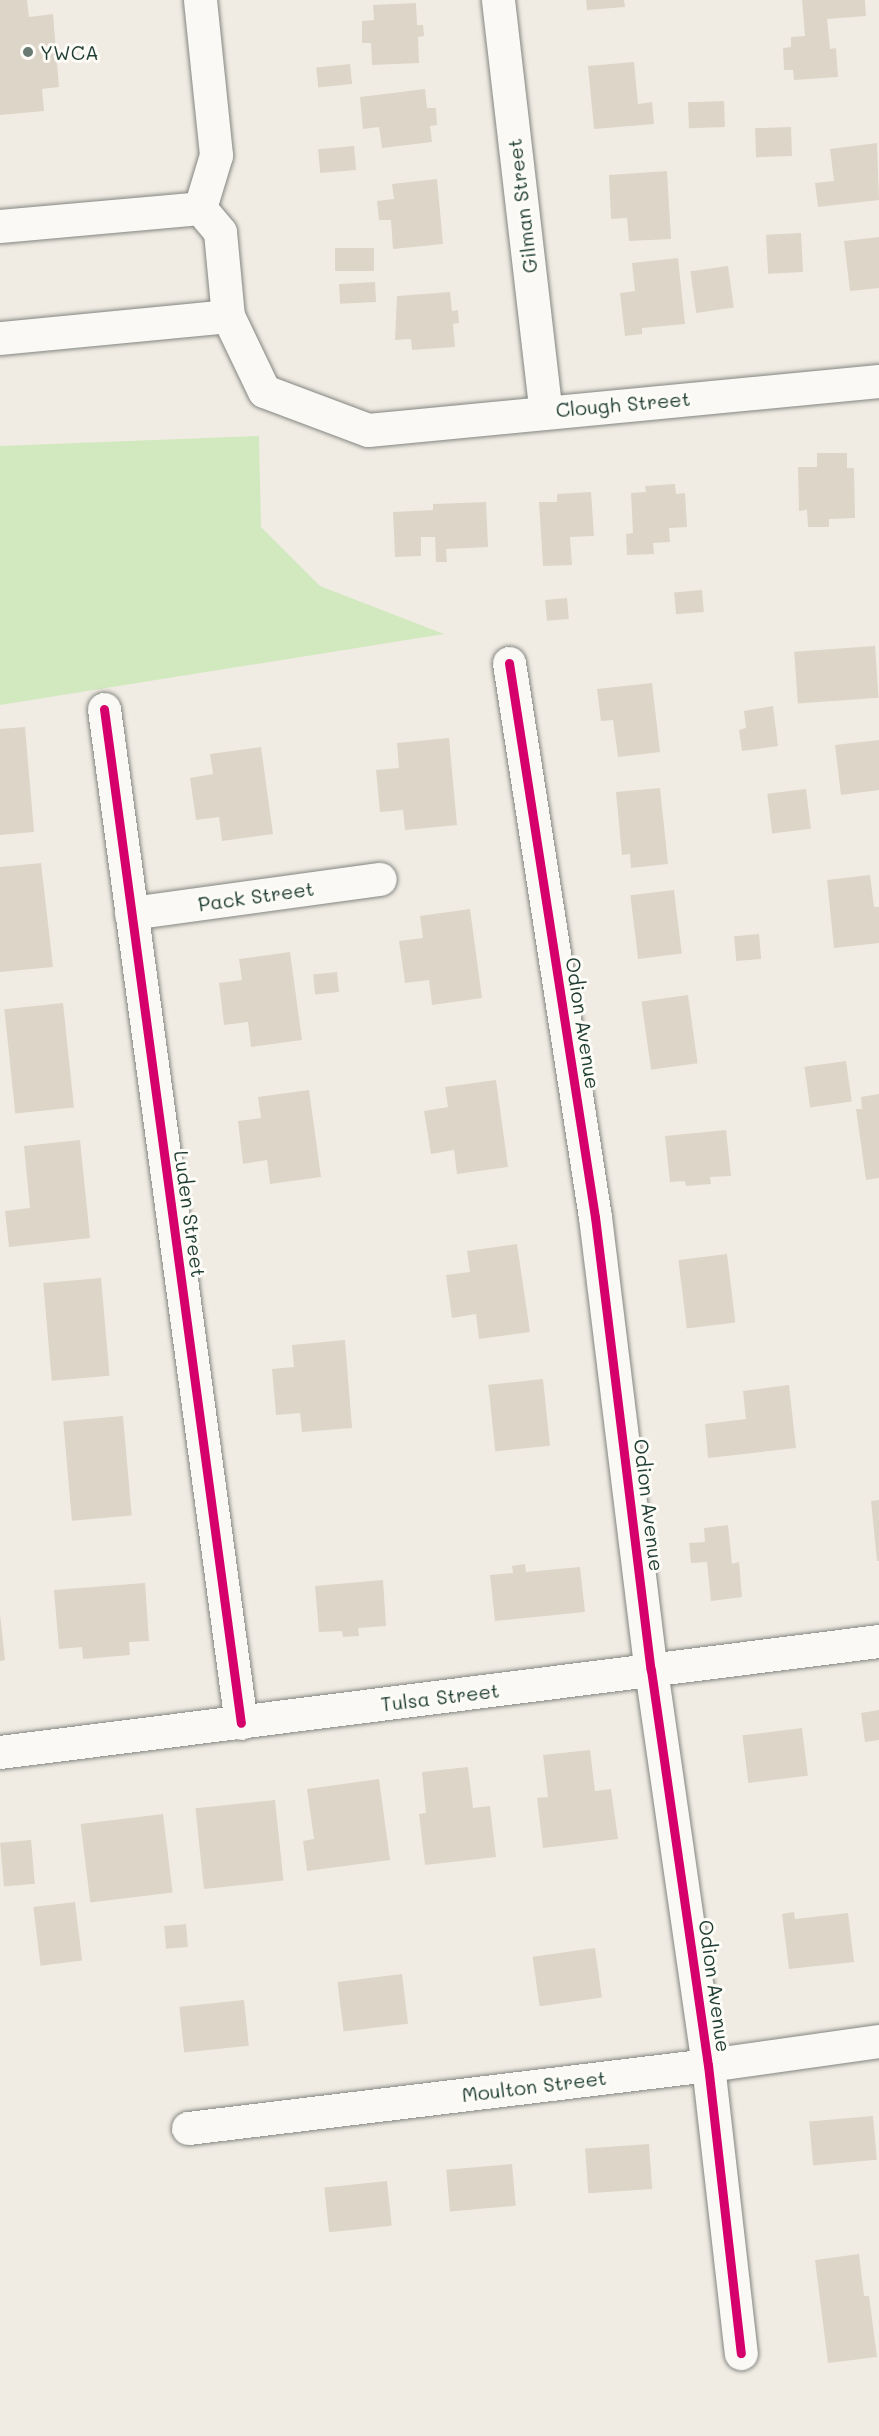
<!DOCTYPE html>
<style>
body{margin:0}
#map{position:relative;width:879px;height:2436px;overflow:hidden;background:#f1ece3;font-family:Mali,sans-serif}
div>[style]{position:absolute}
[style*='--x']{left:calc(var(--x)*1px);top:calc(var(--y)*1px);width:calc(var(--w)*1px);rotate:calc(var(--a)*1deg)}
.green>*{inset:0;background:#d2e9c0}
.building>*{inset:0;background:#dcd5c8;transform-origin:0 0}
.roads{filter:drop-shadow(0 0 2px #838681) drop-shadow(0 0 2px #838681)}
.minor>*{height:33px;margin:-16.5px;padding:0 16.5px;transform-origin:16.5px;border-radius:16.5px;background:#faf9f6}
.cycleway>*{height:9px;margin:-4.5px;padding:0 4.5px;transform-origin:4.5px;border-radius:4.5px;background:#d6006c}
.dots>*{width:16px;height:16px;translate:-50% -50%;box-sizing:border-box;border:3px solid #fdfcf7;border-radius:50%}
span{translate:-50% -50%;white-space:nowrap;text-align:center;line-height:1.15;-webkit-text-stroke:6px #fdfcf7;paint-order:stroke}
.poi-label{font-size:20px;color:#1f3d34}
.left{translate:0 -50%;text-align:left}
.street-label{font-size:20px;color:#1f3d34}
</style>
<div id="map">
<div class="green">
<div style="clip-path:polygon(259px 436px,261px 527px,320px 586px,444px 634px,0 705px,0 446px)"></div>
</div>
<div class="building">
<div style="clip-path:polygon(0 0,27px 0,29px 17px,53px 14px,59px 87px,42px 89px,44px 111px,0 115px)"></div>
<div style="clip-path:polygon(586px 0,624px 0,625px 7px,587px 10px)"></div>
<div style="clip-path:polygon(802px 0,865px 0,866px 16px,827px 19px,830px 49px,836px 48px,838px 77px,794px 80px,793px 70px,784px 70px,783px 48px,791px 47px,791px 37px,805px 36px)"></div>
<div style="clip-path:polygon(416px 3px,417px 25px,423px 25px,424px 36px,418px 37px,419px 63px,372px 65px,371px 43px,362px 43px,362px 21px,374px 20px,373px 5px)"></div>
<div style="clip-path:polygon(634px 62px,638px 104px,652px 102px,654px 124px,594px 129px,588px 66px)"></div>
<div style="left:350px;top:64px;width:20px;height:34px;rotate:84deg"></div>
<div style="clip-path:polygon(425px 89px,427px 108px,436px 108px,437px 125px,430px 126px,432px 142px,382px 148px,379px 127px,363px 129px,360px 97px)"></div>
<div style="left:724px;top:101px;width:26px;height:36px;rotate:88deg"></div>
<div style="left:791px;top:127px;width:29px;height:36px;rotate:88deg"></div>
<div style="clip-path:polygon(877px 143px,879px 200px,818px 207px,815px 183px,834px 181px,830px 149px)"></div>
<div style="left:354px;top:146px;width:24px;height:36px;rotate:85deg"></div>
<div style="clip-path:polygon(667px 171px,671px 239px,629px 241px,627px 218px,611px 219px,609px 175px)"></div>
<div style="clip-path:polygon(437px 179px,443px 244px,393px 249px,391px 220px,379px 220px,377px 201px,394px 199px,392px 184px)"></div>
<div style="left:801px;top:233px;width:39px;height:35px;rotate:87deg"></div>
<div style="clip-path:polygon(879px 237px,879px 288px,850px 291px,844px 241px)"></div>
<div style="left:374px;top:248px;width:23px;height:39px;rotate:90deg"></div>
<div style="clip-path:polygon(678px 258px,685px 324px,642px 328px,642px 334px,625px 336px,620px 293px,635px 291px,632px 263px)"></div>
<div style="left:728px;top:266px;width:42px;height:38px;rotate:82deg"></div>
<div style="left:375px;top:282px;width:20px;height:36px;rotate:87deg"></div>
<div style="clip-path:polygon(450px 292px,452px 311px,458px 310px,459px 323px,453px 324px,455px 347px,412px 350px,411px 339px,395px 340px,397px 296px)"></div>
<div style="clip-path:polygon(817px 453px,847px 453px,847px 468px,854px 468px,855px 518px,829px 519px,829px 527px,808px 527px,807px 510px,799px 511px,798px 467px,817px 467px)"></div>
<div style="clip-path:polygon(675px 484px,676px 494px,685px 493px,687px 527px,669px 528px,670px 542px,653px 543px,654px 554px,627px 555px,626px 534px,633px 533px,631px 493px,646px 492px,645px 486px)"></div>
<div style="clip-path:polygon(591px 492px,594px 536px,570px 537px,572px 565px,543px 566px,539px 502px,557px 502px,557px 494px)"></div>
<div style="clip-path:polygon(486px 502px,488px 547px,446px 549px,447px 562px,436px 562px,435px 537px,421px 537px,421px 556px,395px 557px,393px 512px,433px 510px,433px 504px)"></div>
<div style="left:702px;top:590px;width:22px;height:28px;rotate:85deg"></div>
<div style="left:567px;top:598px;width:21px;height:22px;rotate:85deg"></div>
<div style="left:875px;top:646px;width:52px;height:81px;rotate:86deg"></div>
<div style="clip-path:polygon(652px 683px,660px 752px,618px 757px,613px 720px,601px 721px,597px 689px)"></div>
<div style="clip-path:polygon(773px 706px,778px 746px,742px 751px,739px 730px,746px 728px,744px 711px)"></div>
<div style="clip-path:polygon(25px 727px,34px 832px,0 835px,0 729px)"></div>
<div style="clip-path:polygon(449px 738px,457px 825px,405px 830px,403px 810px,380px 812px,376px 770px,399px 768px,397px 743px)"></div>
<div style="clip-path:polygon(879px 740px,879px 790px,841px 795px,835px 745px)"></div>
<div style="clip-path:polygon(261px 747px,273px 834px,222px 841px,219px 817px,196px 820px,190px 778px,213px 774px,210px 754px)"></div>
<div style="clip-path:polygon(660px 788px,668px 864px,631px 868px,630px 854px,622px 855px,616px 792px)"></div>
<div style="left:806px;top:789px;width:40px;height:39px;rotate:83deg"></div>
<div style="clip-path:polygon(41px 863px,53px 967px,0 972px,0 867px)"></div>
<div style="clip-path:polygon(870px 875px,874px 907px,879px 907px,879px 943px,834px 948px,827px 880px)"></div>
<div style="left:674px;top:890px;width:64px;height:44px;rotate:83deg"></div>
<div style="clip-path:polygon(470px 909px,482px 998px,432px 1005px,429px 980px,405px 983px,399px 941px,423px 938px,420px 916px)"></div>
<div style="left:759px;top:934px;width:25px;height:25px;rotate:85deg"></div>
<div style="clip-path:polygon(290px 952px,302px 1040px,251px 1047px,248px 1022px,224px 1025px,219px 983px,242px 980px,239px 959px)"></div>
<div style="left:337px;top:972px;width:20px;height:24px;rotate:84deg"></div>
<div style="left:688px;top:995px;width:69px;height:47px;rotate:82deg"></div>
<div style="left:63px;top:1003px;width:105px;height:59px;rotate:84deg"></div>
<div style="left:846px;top:1061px;width:41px;height:42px;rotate:82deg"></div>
<div style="clip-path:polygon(496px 1080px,508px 1167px,457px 1174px,454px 1150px,431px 1154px,424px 1111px,448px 1107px,445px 1087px)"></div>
<div style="clip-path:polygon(309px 1090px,321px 1177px,270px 1184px,267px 1160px,243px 1164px,238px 1121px,261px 1118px,258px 1097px)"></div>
<div style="clip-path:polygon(879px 1094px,879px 1178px,866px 1180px,856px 1109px,862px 1109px,861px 1097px)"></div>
<div style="clip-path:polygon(726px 1130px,731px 1176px,710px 1177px,711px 1184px,686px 1186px,685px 1181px,670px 1182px,665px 1136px)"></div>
<div style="clip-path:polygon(80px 1140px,90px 1238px,9px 1247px,5px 1211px,30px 1208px,24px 1146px)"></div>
<div style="clip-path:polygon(517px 1244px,530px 1332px,479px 1339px,476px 1314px,452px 1318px,446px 1275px,470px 1272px,467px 1251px)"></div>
<div style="left:727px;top:1254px;width:69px;height:49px;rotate:83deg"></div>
<div style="left:101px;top:1278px;width:98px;height:58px;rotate:85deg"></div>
<div style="clip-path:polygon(345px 1340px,352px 1428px,302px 1432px,300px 1413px,276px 1415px,272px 1369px,294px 1367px,292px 1345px)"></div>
<div style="left:543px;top:1379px;width:67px;height:55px;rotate:84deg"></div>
<div style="clip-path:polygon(789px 1385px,796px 1448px,708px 1458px,705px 1424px,746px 1419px,743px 1391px)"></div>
<div style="left:123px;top:1416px;width:100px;height:60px;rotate:85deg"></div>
<div style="clip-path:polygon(879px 1500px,879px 1561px,877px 1561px,871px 1501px)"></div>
<div style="clip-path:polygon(728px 1525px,732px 1564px,739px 1562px,742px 1597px,711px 1601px,707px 1562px,691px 1563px,689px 1543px,705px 1542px,704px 1528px)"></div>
<div style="clip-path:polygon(525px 1564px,526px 1572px,580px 1567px,585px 1612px,495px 1621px,490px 1575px,513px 1573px,512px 1566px)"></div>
<div style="clip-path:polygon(383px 1580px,386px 1626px,358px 1628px,359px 1636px,343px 1637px,342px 1631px,319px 1632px,315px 1586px)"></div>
<div style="clip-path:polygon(145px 1583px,149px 1641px,129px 1642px,130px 1655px,83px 1659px,82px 1647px,59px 1649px,54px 1590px)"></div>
<div style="clip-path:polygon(0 1614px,5px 1660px,0 1661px)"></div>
<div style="clip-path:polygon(879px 1710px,879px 1740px,865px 1742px,861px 1713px)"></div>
<div style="left:802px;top:1728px;width:48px;height:60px;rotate:83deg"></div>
<div style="clip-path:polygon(590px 1750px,595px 1791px,611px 1789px,618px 1839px,543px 1848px,537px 1798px,548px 1797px,543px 1755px)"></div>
<div style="clip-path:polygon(468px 1767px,473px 1808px,490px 1806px,496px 1857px,425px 1865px,419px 1814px,426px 1813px,422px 1772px)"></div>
<div style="clip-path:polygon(379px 1779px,390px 1860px,307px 1871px,303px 1841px,314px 1839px,307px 1789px)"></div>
<div style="left:275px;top:1800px;width:81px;height:80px;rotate:84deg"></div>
<div style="left:163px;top:1814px;width:79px;height:83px;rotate:83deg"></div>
<div style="left:31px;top:1840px;width:44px;height:31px;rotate:85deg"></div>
<div style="left:75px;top:1902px;width:59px;height:42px;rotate:83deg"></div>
<div style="clip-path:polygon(794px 1912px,795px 1919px,848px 1913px,854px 1962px,789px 1969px,782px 1914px)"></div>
<div style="left:186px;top:1924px;width:23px;height:22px;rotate:85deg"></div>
<div style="left:595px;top:1948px;width:50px;height:63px;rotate:82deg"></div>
<div style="left:402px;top:1974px;width:50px;height:65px;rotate:83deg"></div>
<div style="left:244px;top:2000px;width:46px;height:65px;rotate:84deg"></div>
<div style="left:873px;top:2116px;width:44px;height:64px;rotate:85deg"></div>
<div style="left:649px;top:2144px;width:45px;height:64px;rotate:86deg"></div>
<div style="left:512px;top:2164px;width:42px;height:66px;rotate:85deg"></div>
<div style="left:387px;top:2181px;width:45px;height:63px;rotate:84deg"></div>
<div style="clip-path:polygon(859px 2254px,864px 2296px,869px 2296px,877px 2357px,828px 2363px,815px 2260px)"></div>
</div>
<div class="roads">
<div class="minor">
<div style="--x:200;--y:0;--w:156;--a:84.1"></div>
<div style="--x:216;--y:155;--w:55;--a:106.8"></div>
<div style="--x:498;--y:0;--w:415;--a:83.4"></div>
<div style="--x:0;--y:226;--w:201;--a:-5.1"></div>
<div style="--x:200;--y:208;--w:31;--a:50"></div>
<div style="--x:220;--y:232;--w:84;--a:84.6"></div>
<div style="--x:228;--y:316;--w:83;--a:64.4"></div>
<div style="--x:264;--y:391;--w:111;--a:20.6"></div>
<div style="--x:368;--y:430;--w:513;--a:-5.48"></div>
<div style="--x:0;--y:338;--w:229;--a:-5.5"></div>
<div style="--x:509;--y:663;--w:561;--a:81.18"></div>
<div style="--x:595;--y:1217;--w:456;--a:83"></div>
<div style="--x:651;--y:1670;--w:399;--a:81.8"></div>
<div style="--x:708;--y:2065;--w:290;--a:83.5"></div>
<div style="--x:104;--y:709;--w:1023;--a:82.31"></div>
<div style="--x:131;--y:913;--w:251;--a:-7.8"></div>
<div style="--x:0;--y:1752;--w:886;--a:-7.2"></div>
<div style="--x:188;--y:2128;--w:524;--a:-6.91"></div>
<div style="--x:708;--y:2065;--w:173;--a:-8"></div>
</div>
</div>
<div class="cycleway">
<div style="--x:509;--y:663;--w:561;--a:81.18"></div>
<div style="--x:595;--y:1217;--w:456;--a:83"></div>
<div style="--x:651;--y:1670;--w:399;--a:81.8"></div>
<div style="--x:708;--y:2065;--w:290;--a:83.5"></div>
<div style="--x:104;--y:709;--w:1023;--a:82.31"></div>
</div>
<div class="dots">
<div style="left:28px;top:52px;background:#687a71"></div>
</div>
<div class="poi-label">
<span class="left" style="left:40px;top:52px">YWCA</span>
</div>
<div class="street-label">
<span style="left:522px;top:206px;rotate:-97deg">Gilman Street</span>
<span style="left:623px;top:404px;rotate:-5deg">Clough Street</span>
<span style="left:256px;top:896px;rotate:-8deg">Pack Street</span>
<span style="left:583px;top:1023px;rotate:81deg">Odion Avenue</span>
<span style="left:190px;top:1214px;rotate:82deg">Luden Street</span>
<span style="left:649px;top:1505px;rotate:83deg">Odion Avenue</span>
<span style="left:440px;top:1697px;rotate:-7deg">Tulsa Street</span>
<span style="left:715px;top:1986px;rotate:82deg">Odion Avenue</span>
<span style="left:534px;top:2086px;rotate:-7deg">Moulton Street</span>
</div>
</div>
